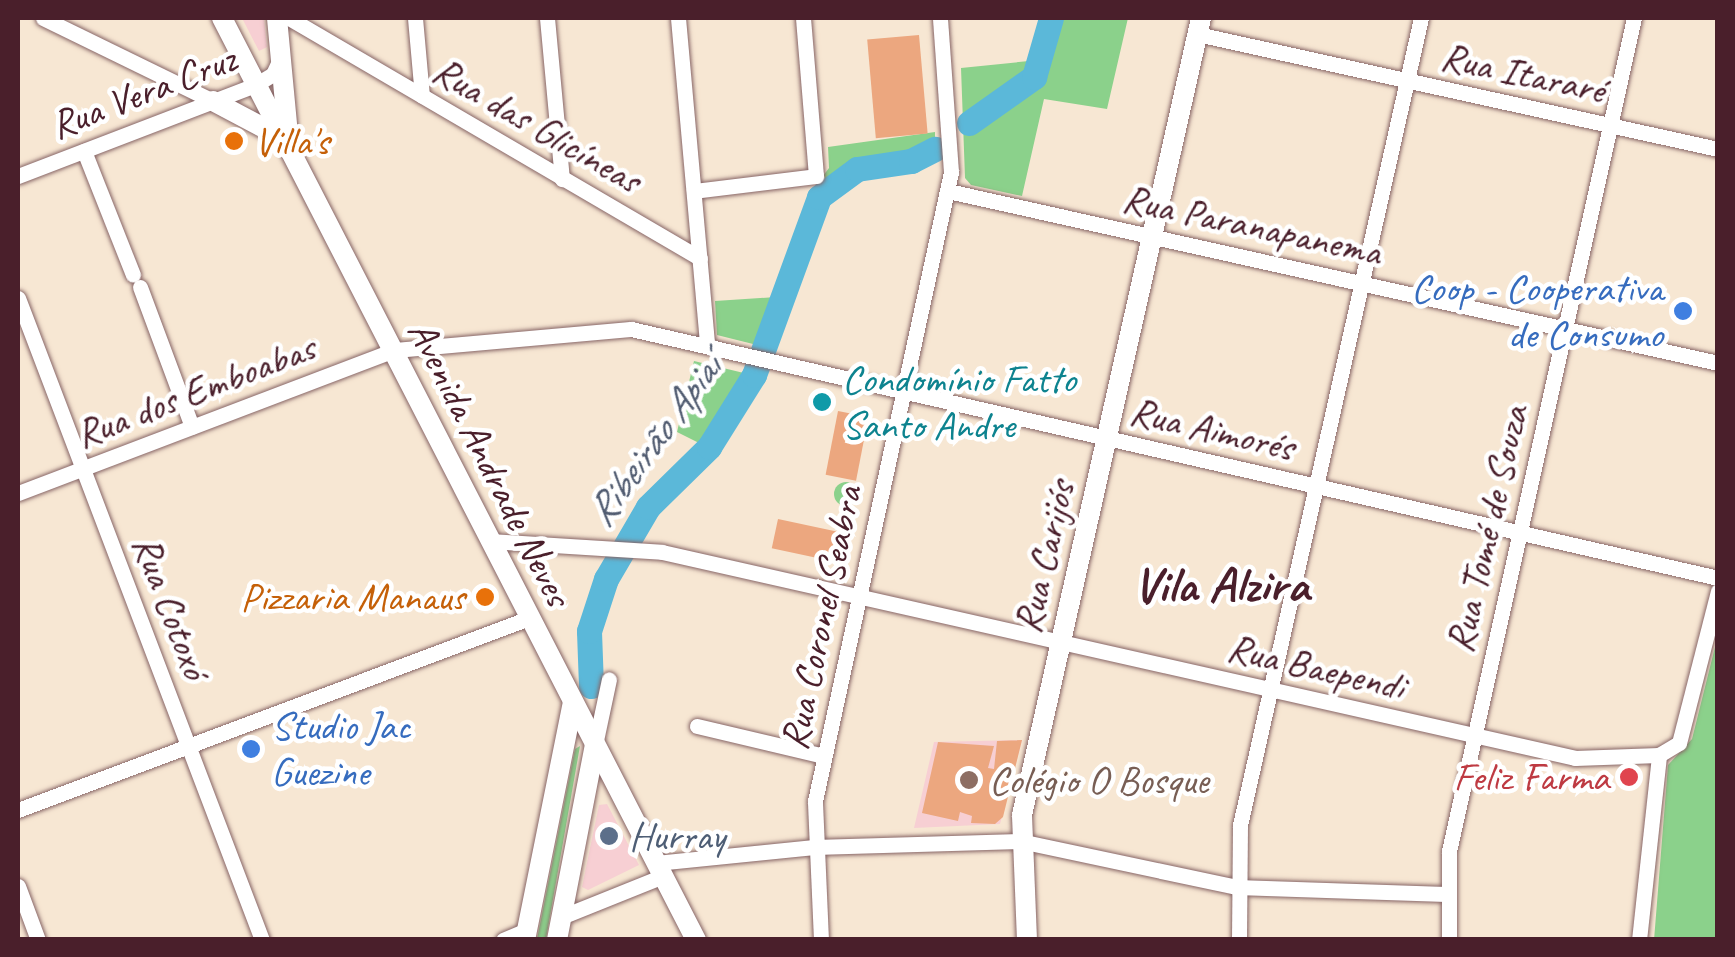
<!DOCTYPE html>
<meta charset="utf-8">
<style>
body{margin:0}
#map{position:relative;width:1735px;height:957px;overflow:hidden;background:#f7e7d3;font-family:Caveat,sans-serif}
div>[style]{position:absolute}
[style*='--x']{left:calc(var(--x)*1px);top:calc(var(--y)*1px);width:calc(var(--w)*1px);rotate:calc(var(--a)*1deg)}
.built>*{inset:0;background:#f7cfd3}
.green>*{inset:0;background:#8bd18b}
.round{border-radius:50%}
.river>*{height:25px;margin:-12.5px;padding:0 12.5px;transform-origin:12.5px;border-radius:12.5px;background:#5bb8d9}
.building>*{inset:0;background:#eca77f;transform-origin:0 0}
.roads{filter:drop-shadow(0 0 2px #876566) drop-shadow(0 0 2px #876566)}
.minor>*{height:15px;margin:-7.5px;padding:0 7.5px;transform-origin:7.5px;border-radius:7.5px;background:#fff}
.major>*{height:20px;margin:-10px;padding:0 10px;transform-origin:10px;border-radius:10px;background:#fff}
.dots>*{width:28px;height:28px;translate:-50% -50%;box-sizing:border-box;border:5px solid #fff;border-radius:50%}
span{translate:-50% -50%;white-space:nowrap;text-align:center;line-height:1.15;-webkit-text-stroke:9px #fff;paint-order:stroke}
.street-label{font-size:40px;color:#4a1f2b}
.food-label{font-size:40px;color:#c56008}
.left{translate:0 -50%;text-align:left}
.right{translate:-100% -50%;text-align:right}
.shop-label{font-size:40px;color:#366cbe}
.culture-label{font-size:40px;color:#0d838f}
.health-label{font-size:40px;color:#be3a42}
.education-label{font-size:40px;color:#785e54}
.service-label{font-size:40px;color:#4e5e75}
.water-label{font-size:42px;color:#515c71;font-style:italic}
.district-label{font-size:50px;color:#4a1f2b;font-weight:700}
.frame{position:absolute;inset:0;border:20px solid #4a1f2b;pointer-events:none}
</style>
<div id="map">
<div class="built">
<div style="clip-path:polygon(242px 18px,264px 18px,267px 47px,259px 51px)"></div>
<div style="clip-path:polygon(1022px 740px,1000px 824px,914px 828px,934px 742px)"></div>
<div style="clip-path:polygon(607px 804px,639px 865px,588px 890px,582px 887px,599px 805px)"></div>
</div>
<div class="green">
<div style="clip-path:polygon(1056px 18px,1128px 18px,1107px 109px,1044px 99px,1022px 196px,971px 185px,965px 178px,961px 68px,1039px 60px,1038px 76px,1046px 71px)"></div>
<div style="clip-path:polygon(935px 132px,935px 158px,858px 166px,810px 193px,829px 168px,828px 147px)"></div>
<div style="clip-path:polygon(776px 297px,761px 346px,717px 335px,715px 301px)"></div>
<div style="clip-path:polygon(694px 361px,748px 374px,705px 446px,677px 432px)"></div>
<div class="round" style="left:834px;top:482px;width:24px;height:24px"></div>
<div style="clip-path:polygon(1717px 639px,1717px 939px,1654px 940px,1668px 765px,1692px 739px)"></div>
<div style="clip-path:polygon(580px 746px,546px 939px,537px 939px,575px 749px)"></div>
</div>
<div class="river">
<div style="--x:969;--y:123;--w:80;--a:-35.3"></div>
<div style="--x:1034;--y:77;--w:61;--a:-73.9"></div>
<div style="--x:591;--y:686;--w:55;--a:-92.1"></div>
<div style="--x:589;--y:631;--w:55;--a:-71.9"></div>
<div style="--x:606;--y:579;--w:83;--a:-59.7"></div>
<div style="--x:648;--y:507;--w:86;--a:-44.5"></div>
<div style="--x:709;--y:447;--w:85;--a:-58"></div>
<div style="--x:754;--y:375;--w:189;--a:-69.9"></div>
<div style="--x:819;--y:197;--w:47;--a:-36.4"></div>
<div style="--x:857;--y:169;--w:55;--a:-8.4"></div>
<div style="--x:911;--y:161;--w:27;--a:-27"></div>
</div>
<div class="building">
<div style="left:919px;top:35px;width:99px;height:52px;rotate:85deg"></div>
<div style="left:814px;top:393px;width:19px;height:16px;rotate:12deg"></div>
<div style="left:838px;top:411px;width:31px;height:65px;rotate:11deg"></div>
<div style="left:778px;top:519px;width:67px;height:30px;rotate:12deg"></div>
<div style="clip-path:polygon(1022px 740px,1003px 817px,995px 824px,971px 823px,972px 816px,960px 812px,958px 821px,922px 813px,938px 742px,994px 746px,988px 768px,994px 769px,997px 741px)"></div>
</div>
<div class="roads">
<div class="minor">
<div style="--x:43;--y:18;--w:189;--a:26"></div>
<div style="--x:289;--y:18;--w:476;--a:30.3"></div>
<div style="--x:415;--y:18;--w:78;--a:84.9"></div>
<div style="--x:547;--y:18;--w:162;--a:84.7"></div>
<div style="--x:678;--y:18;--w:329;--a:84.9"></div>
<div style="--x:1197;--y:34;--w:534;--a:12.45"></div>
<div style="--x:84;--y:151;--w:133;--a:68.4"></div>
<div style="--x:18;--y:176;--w:254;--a:-21"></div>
<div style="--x:255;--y:85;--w:21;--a:-31"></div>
<div style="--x:273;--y:74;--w:17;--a:-65"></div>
<div style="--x:694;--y:191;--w:123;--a:-7"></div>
<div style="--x:816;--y:176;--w:159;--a:-94.7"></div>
<div style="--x:948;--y:191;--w:789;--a:12.59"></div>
<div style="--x:140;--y:287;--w:149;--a:69.6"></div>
<div style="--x:18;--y:298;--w:687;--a:69.19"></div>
<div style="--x:18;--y:493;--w:402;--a:-20.8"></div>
<div style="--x:394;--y:350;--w:238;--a:-5.1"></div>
<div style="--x:631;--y:329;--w:1115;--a:12.9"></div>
<div style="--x:489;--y:541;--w:173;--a:3.6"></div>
<div style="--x:662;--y:552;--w:936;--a:12.71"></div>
<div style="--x:1575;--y:758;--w:84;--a:-2"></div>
<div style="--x:1659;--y:755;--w:23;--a:-31"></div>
<div style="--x:1679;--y:743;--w:157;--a:-75.6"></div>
<div style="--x:697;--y:726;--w:130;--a:13.3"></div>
<div style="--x:595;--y:745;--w:67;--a:-78"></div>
<div style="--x:18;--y:810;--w:546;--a:-20.59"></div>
<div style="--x:656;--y:863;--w:159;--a:-5.8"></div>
<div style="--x:814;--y:847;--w:206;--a:-1.7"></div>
<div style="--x:1020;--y:841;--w:221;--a:12"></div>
<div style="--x:1236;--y:887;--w:210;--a:1.9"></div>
<div style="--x:18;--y:886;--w:58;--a:69.7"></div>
<div style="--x:561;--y:917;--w:110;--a:-21.9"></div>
<div style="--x:503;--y:940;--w:26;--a:-23"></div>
<div style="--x:821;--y:940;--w:139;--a:-92.5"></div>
<div style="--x:815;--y:801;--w:644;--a:-77.8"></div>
<div style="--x:951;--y:172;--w:154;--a:-94.1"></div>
<div style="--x:1239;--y:940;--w:115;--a:-89.5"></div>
<div style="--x:1240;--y:825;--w:827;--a:-77.36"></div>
<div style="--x:1449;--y:940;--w:89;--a:-90"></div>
<div style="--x:1449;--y:851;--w:853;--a:-77.48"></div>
<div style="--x:1639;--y:940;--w:186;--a:-83.8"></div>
</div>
<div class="major">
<div style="--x:222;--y:18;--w:1037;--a:62.79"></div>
<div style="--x:277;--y:18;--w:118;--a:84.6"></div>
<div style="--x:213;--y:101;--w:79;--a:27.9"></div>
<div style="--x:525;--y:940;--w:243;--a:-78.6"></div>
<div style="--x:557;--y:940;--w:199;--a:-79"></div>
<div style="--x:1027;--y:940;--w:125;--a:-92.3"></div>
<div style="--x:1022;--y:815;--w:817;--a:-77.34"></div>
</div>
</div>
<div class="dots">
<div style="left:234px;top:141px;background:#e8710a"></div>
<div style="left:1683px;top:311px;background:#3f7fe0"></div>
<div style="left:822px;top:402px;background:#0f9aa8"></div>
<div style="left:485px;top:597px;background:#e8710a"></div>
<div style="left:251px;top:749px;background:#3f7fe0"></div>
<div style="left:1629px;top:777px;background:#e0444e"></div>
<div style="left:969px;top:780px;background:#8d6e63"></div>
<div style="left:609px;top:836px;background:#5c6f8a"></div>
</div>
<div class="street-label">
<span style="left:1523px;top:73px;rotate:12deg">Rua Itararé</span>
<span style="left:143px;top:92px;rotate:-21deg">Rua Vera Cruz</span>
<span style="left:537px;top:125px;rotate:30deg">Rua das Glicíneas</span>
<span style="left:1252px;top:225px;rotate:12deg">Rua Paranapanema</span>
<span style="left:195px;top:391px;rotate:-21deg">Rua dos Emboabas</span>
<span style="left:1212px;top:429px;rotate:13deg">Rua Aimorés</span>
<span style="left:490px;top:463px;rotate:63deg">Avenida Andrade Neves</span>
<span style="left:1487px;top:529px;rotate:-77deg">Rua Tomé de Souza</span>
<span style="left:1044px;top:557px;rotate:-77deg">Rua Carijós</span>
<span style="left:171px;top:607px;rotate:69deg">Rua Cotoxó</span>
<span style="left:821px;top:618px;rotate:-78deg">Rua Coronel Seabra</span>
<span style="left:1316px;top:667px;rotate:13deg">Rua Baependi</span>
</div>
<div class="food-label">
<span class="left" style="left:254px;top:141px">Villa's</span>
<span class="right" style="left:465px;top:597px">Pizzaria Manaus</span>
</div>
<div class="shop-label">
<span class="right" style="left:1663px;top:311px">Coop - Cooperativa<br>de Consumo</span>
<span class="left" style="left:271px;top:749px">Studio Jac<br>Guezine</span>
</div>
<div class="culture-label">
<span class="left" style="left:842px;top:402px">Condomínio Fatto<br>Santo Andre</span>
</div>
<div class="health-label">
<span class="right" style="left:1609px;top:777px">Feliz Farma</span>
</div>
<div class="education-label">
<span class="left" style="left:989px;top:780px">Colégio O Bosque</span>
</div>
<div class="service-label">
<span class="left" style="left:629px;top:836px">Hurray</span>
</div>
<div class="water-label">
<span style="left:654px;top:441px;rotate:-54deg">Ribeirão Apiaí</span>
</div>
<div class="district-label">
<span style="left:1221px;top:585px">Vila Alzira</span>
</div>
<div class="frame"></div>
</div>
